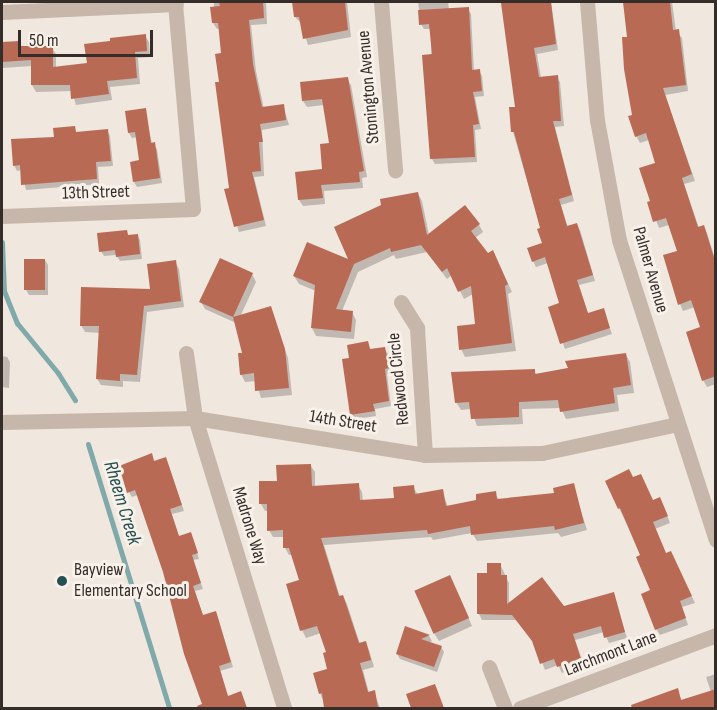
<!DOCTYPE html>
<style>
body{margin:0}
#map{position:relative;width:717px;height:710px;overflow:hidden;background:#f0e7de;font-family:"Sofia Sans Condensed",sans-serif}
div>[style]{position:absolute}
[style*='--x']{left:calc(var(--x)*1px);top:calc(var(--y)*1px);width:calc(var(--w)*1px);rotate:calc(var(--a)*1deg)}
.shadow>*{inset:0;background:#0003}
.stream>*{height:5px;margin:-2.5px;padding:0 2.5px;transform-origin:2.5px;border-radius:2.5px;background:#80a9aa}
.building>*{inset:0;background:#b86a54;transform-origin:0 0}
.street>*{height:15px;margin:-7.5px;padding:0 7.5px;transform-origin:7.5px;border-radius:7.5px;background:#c7b7ab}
.dots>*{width:16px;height:16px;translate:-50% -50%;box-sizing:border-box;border:3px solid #f8f1ea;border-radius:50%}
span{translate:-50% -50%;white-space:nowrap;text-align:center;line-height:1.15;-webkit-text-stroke:6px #f8f1ea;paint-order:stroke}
.street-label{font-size:18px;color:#352d2a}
.poi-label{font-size:18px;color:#352d2a}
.left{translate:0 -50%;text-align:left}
.water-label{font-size:20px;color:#245052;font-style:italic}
.frame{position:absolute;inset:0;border:3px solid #352d2a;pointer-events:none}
.scale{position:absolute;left:18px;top:30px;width:135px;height:27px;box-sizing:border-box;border:3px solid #352d2a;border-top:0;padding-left:8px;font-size:18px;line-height:21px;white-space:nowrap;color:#352d2a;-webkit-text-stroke:4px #f8f1ea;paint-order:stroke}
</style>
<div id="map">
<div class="shadow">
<div style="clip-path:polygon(214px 2px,266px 2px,267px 24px,251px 25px,256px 71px,264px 109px,283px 105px,289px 125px,262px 130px,264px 176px,254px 177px,266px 226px,239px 232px,226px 190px,231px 189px,222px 55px,220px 28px,217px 29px,213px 23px)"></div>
<div style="clip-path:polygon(294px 2px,347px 2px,351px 37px,308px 45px,301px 23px,295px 17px)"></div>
<div style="clip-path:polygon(418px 2px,448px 2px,449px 10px,468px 9px,471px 14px,474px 71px,479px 71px,482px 76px,484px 96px,475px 97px,481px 129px,475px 130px,477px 162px,435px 164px,432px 159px,431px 29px,424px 29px,421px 24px)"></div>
<div style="clip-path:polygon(509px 2px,551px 2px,558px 50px,537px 54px,541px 78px,557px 77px,560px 82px,564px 126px,555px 127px,574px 201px,561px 205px,568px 228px,577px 225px,580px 230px,595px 281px,579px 285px,588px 314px,603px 310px,612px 334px,565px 349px,550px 308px,560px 304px,548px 263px,536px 267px,533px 261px,543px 244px,541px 229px,513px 132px,517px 108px)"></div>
<div style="clip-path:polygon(625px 2px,672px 2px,676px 31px,682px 38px,688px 91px,665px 95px,695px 181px,684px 184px,699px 228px,704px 227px,707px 233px,716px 262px,716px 384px,707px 387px,703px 380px,701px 328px,695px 307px,683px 311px,680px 304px,679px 252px,669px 225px,659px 228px,649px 203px,652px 202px,656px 164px,649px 140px,640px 143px,636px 136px)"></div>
<div style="clip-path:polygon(145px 36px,149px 42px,150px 57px,138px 58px,140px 84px,110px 87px,112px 100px,76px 105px,72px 91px,36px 92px,32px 85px,32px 66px,2px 68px,2px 43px,19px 42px,22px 48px,52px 48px,56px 54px,56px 68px,88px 64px)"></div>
<div style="clip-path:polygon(347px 79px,351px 85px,367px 177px,362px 178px,363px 188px,324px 191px,325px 204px,303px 206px,299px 200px,296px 173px,324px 171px,331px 145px,324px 105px,307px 107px,303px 101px)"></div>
<div style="clip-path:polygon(145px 110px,152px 144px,157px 149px,162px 183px,137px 187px,134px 182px,141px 161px,137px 137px,132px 138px,129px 133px)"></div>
<div style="clip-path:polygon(74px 127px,77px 133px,107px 130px,110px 136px,113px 166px,98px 167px,99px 184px,26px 190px,22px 170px,17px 171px,14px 165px)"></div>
<div style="clip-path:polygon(418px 194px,422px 201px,429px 235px,479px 225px,483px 232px,475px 238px,488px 255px,497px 260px,512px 292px,508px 294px,516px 351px,465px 357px,461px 349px,477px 325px,473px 294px,464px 299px,452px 275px,447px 279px,427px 252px,396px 259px,394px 255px,358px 272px,342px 311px,352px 312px,356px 320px,354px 339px,316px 336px,312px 328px,316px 291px,299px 284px,294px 276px,351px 262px)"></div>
<div style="clip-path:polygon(126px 231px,129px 236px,137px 235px,140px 240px,142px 259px,120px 261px,116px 255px,104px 256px,101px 251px)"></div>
<div style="clip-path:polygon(25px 260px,45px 260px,48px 265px,48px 295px,29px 295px,26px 290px)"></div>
<div style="clip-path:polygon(175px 262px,179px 269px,184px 307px,147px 312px,140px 382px,123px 381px,123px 387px,101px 385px,97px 379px,100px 333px,85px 332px,81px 325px,152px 291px)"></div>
<div style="clip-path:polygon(252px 274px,256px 282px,240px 317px,270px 308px,288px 358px,292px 395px,261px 398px,256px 381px,245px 382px,241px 374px,244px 354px,236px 323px,205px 309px,201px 302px)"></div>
<div style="clip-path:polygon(368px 343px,371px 351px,384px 348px,388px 354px,391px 373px,387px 374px,391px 406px,375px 409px,376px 416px,355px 419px,352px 414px,351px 359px)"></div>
<div style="clip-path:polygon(626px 355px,630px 362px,634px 393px,617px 395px,619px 411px,566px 419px,561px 408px,522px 409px,523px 424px,477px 426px,471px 409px,461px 410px,456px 402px,534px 371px,537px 375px)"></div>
<div style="clip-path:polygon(2px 356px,7px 357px,10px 362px,9px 388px,2px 387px)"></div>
<div style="clip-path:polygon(151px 455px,155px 462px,168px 464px,184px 511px,172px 514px,179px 537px,193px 539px,199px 559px,193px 560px,203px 589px,195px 591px,203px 616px,218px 618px,233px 667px,220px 671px,228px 697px,241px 693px,247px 708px,204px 708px,164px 572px,138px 495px,132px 497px,129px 492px)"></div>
<div style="clip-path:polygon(310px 465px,315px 472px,315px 487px,358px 485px,362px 492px,363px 502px,395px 500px,413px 487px,418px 495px,442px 491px,448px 507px,478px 501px,495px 493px,499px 500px,556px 495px,573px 485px,587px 530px,561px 537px,558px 533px,477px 541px,472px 533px,433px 540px,431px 537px,324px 545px,340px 597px,343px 596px,347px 604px,360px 644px,365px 642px,369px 650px,374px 667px,363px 670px,369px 693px,374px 692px,380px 708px,326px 708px,320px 693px,329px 670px,327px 653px,321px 633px,306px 638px,302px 630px,301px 581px,293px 555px,289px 555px,285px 548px,284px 537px,273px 537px,269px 530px,268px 511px,265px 511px,261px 504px,279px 482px)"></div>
<div style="clip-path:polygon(633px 479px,653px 501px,663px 505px,670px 523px,655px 529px,666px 555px,674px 560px,695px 603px,682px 607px,688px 625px,660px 635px,656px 629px,652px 591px,642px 556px,619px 508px)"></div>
<div style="clip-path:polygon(500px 564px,509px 583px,509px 604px,564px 608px,613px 594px,627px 638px,609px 643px,604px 632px,575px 640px,584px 665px,562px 673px,558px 665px,545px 670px,535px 644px,517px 620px,482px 620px,479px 614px,488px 575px)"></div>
<div style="clip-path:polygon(454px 585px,472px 626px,439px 641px,434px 633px)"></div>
<div style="clip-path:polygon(406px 628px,429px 636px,432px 641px,428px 643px,441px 647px,444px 652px,437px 672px,400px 659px,397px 654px)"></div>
<div style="clip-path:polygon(716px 674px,716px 708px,629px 708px,677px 690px,682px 701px,711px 692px,706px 677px)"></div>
</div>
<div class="stream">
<div style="--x:2;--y:242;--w:49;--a:87.7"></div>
<div style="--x:4;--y:291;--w:35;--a:68"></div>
<div style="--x:17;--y:323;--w:65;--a:50.6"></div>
<div style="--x:58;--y:373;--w:32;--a:58"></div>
<div style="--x:88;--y:444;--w:276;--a:72.9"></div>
</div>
<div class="building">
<div style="clip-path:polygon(219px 2px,263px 2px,264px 18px,249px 20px,253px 64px,262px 107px,284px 104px,286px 120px,260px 124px,263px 142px,259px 142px,261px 171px,252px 172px,264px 220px,234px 227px,224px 189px,229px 188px,215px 82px,219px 82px,215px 54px,221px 53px,218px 23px,212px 23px,210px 7px,220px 6px)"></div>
<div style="clip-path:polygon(292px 2px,345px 2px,348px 30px,303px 39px,299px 17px,294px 17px)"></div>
<div style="clip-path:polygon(522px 2px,551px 2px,556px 44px,534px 48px,539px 77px,558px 75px,561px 121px,553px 121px,572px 195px,559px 199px,567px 226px,577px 223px,593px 275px,577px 280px,588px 313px,604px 308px,610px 328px,560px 344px,548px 307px,559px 303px,545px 257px,532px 262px,527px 248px,542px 243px,537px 229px,540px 228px,514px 132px,511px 132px,509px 107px,515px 107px,501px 3px)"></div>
<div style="clip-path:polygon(623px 2px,670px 2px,673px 30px,679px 29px,686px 85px,663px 88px,692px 174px,682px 178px,698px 227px,704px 225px,716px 264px,716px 376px,702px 381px,686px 332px,700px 327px,691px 300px,678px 305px,663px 255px,677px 251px,666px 218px,653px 222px,647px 202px,650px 201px,639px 168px,655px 163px,646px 133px,635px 137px,628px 116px,632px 115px,624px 69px,622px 37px,627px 37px)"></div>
<div style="clip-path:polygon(469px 7px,472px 70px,480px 69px,482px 91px,473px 92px,479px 124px,473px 125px,475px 157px,430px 159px,422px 55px,432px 54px,429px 24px,419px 25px,418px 10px)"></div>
<div style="clip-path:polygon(146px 34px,147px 51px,135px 52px,137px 78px,107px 81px,109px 94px,71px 99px,70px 85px,31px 85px,31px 60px,2px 62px,2px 42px,20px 41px,20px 46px,53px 46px,53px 67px,87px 63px,84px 44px,110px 41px,110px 38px)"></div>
<div style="clip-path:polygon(348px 77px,364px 171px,359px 172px,360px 182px,321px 185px,323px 198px,298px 200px,295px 172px,322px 169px,320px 144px,329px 143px,322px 99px,302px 101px,300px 82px)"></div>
<div style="clip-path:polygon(146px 108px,151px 143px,155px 142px,160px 178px,133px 182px,130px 162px,139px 160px,135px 132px,128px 133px,125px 111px)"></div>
<div style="clip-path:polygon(75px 126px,76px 132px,108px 129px,111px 161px,96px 162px,97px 179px,21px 185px,20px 165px,13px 166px,11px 139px,54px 137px,53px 128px)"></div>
<div style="clip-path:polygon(418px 192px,427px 235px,465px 205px,480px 224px,471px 231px,488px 253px,493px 250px,508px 284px,505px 286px,512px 343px,459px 350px,457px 326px,475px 324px,471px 286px,458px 292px,447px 268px,442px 272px,421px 245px,391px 252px,390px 248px,354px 264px,336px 309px,353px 311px,351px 332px,311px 328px,315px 285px,293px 276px,307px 242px,348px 259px,334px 227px,381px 205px,380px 199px)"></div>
<div style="clip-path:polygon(127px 230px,128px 235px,138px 234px,140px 254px,116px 257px,115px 250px,99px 252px,97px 233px)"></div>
<div style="clip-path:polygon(220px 258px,253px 273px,233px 317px,271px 306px,285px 349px,289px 388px,255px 391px,254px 373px,240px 375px,238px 353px,242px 353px,233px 317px,199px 302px)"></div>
<div style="left:24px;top:259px;width:21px;height:31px"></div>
<div style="clip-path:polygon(176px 260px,181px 301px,144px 306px,137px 375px,120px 374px,120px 381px,96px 379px,99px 326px,80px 326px,81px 287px,150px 289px,147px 264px)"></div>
<div style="clip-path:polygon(368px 341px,370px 349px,385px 347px,389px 368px,385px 369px,389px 401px,373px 404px,375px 411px,350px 415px,342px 359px,349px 358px,347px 345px)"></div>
<div style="clip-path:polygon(626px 353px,631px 385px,613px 388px,615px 403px,560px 412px,558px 400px,519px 402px,519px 417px,471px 419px,469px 402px,455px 403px,451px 372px,535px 369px,535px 374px,568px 368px,565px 361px)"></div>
<div style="clip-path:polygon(152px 453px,154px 461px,166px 457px,182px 505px,170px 509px,179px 536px,191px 532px,198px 553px,192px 555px,201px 583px,193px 586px,203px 615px,216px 611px,231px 662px,219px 666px,228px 696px,241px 691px,247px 708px,198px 708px,197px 706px,202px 704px,184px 654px,163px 572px,135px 490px,127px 493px,119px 466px)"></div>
<div style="clip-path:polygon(311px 464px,312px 486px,359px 483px,360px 500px,394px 498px,393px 487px,414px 485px,415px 494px,443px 489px,446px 506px,476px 500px,476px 494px,496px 491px,497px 499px,554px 493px,553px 488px,574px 483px,584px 523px,555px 530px,554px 526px,471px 535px,470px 526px,428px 534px,427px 530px,321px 538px,339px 596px,343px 595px,359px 643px,366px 641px,371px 660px,360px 663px,368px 692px,375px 690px,378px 708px,324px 708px,322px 693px,319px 694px,313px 673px,327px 669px,323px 653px,326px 652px,317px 626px,300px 631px,286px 584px,299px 580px,289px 548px,283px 548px,283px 530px,267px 531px,267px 504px,259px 504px,259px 481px,277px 481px,276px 465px)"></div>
<div style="clip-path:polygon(629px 469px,633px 477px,641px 474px,653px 500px,660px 497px,668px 516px,653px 522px,666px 553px,671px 551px,692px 596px,680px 601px,686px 618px,655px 630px,641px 594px,650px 590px,636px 557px,640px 555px,620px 508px,618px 509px,605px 481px)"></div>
<div style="clip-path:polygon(487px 563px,501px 563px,501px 575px,507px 575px,507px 604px,542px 577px,564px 606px,614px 592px,625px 632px,604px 638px,601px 626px,573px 634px,581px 659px,557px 667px,554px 659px,540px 664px,532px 641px,512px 615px,477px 614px,477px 573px,487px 573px)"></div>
<div style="left:450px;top:575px;width:47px;height:39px;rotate:66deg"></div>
<div style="clip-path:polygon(405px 626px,430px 635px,421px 639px,442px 646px,434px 667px,396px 654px)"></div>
<div style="clip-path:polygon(435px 684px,444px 708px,411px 708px,406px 694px)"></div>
<div style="clip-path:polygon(678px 688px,681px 700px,716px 689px,716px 708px,632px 708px,631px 705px)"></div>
</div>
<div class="street">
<div style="--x:381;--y:2;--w:169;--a:85.2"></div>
<div style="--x:587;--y:2;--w:118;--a:85.2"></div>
<div style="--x:597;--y:120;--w:122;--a:79.6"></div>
<div style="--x:619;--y:240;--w:315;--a:72.1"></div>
<div style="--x:2;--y:12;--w:174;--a:-2.6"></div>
<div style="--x:2;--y:216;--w:191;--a:-2.1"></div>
<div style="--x:193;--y:209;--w:208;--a:-95"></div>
<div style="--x:401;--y:302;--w:31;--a:58"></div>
<div style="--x:417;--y:328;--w:127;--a:86.4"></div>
<div style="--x:186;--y:353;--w:66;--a:82.1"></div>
<div style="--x:195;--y:418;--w:303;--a:72.9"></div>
<div style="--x:2;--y:422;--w:193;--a:-1.2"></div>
<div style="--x:195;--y:418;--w:233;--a:9.1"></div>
<div style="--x:425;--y:455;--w:117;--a:-1"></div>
<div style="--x:542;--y:453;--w:138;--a:-12.1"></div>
<div style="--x:489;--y:667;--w:44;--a:68.7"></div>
<div style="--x:520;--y:708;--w:209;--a:-20.4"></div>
</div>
<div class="dots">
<div style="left:62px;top:581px;background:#245052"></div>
</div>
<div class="street-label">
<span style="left:369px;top:87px;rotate:-95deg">Stonington Avenue</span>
<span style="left:96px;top:193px;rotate:-2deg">13th Street</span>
<span style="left:650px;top:270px;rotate:74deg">Palmer Avenue</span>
<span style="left:399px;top:379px;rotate:-96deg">Redwood Circle</span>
<span style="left:343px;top:422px;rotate:9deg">14th Street</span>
<span style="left:249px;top:526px;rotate:73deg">Madrone Way</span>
<span style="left:611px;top:654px;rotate:-21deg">Larchmont Lane</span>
</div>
<div class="poi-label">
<span class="left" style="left:74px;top:581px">Bayview<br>Elementary School</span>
</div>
<div class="water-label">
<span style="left:122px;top:503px;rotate:73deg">Rheem Creek</span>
</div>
<div class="frame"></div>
<div class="scale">50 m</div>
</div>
